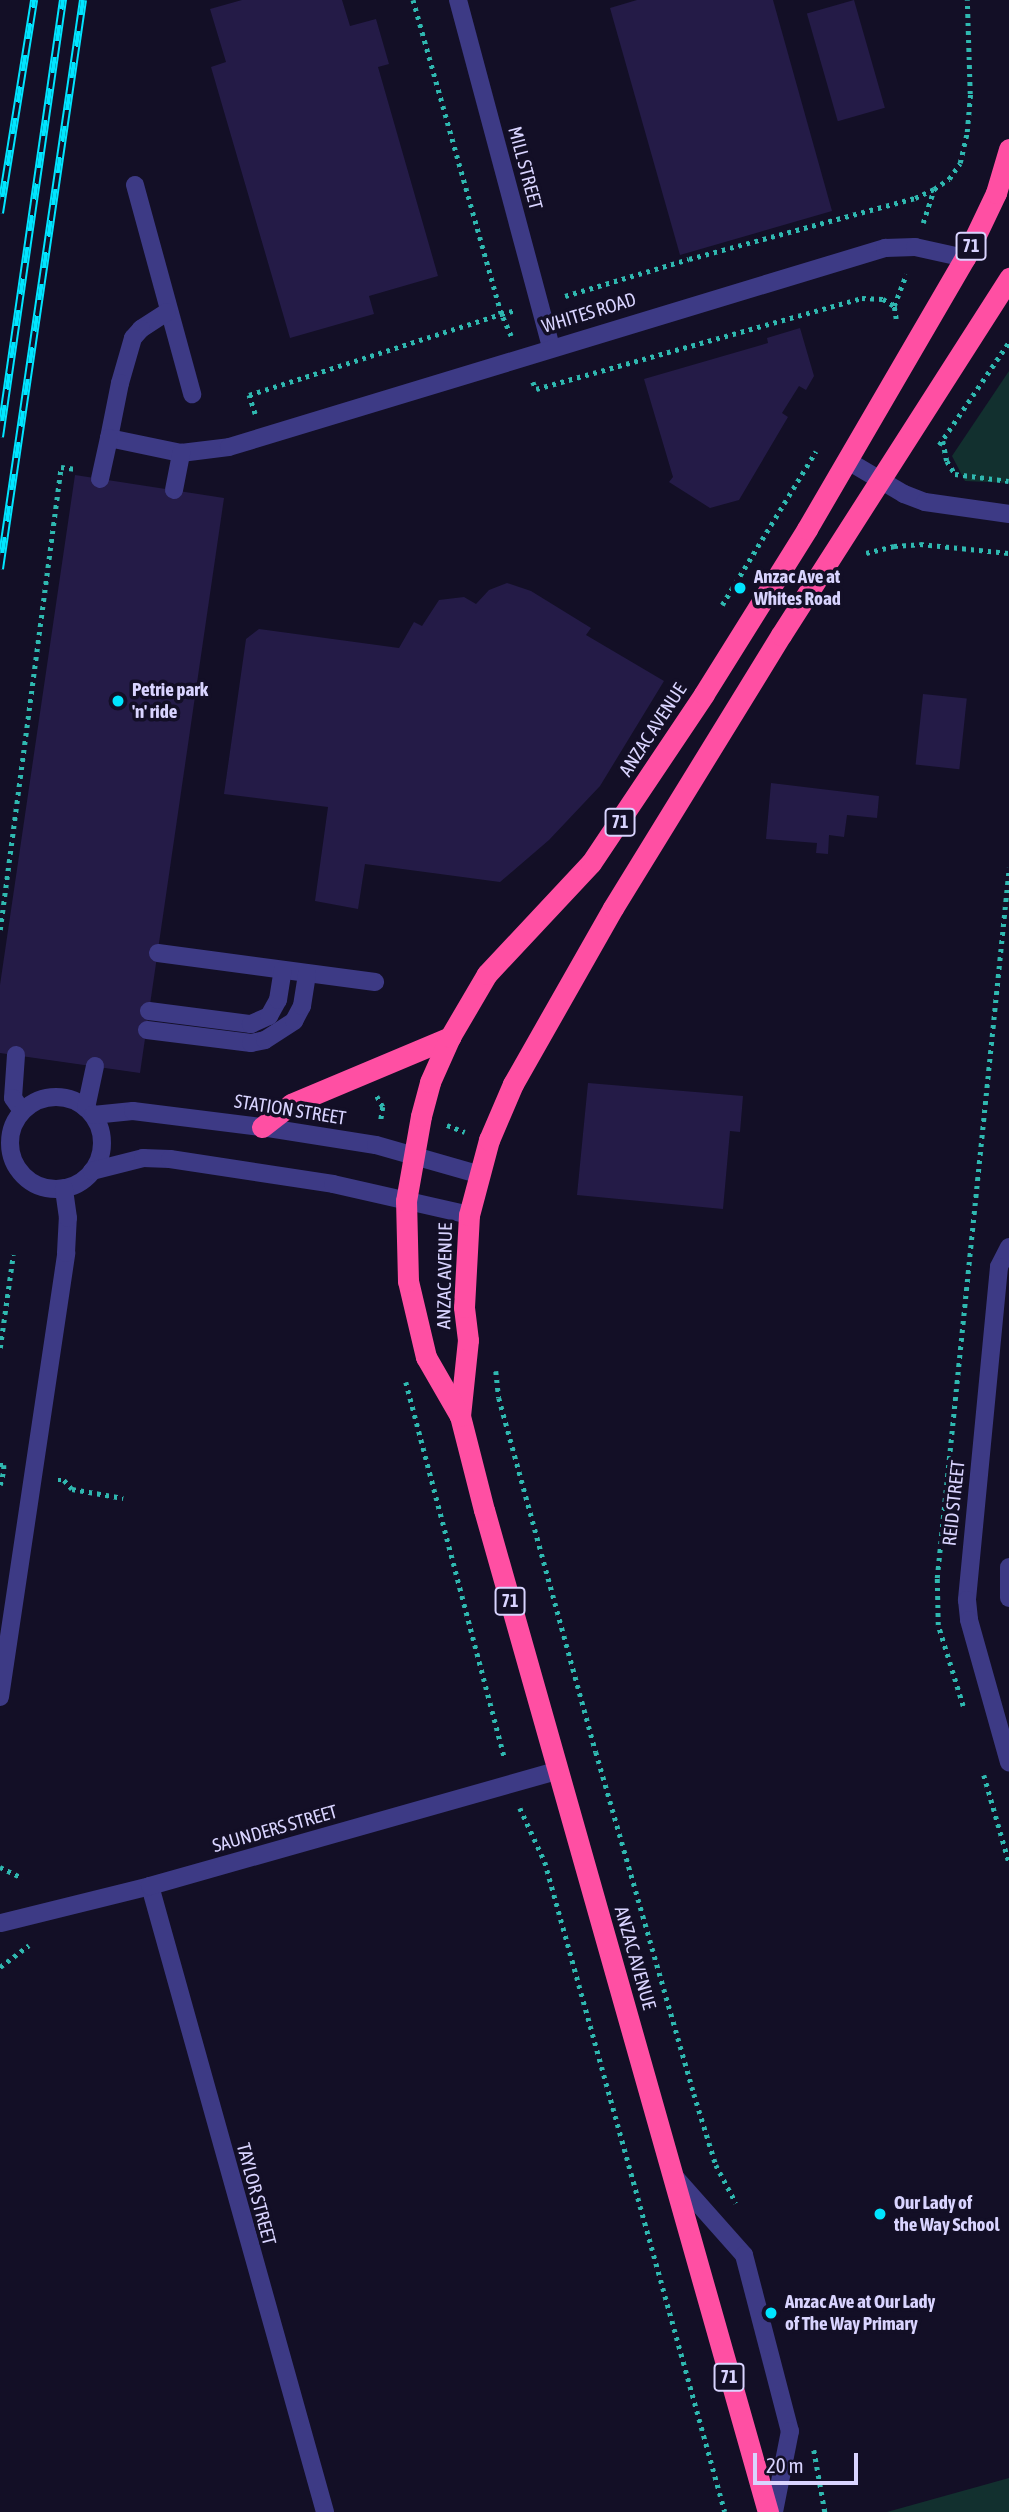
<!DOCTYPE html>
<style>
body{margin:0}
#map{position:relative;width:1009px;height:2512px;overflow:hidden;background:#130f26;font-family:"Asap Condensed",sans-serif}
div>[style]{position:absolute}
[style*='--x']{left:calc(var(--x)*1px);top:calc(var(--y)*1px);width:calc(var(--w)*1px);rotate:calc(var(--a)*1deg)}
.green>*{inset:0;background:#12302f}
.building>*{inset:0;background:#241b47;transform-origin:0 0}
.path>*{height:4.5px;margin-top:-2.25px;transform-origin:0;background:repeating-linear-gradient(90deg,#2fb8b0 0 3.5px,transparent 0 8.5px)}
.minor>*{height:18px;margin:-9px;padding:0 9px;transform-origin:9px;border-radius:9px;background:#3d3a85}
.minor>.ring{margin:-9px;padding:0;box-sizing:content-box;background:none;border:18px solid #3d3a85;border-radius:50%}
.highway>*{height:21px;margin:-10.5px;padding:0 10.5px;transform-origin:10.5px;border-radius:10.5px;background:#ff4fa3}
.rail>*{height:8px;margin-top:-4px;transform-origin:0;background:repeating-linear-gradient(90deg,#130f26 0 16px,#00e5ff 0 32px);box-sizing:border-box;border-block:2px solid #00e5ff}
.dots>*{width:19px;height:19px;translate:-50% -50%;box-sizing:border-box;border:4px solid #130f26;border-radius:50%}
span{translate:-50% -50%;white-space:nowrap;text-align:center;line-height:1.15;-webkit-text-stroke:7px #130f26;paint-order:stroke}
.shield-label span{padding:2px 5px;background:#130f26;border:2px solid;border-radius:5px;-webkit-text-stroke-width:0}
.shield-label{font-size:18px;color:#d9d4ff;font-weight:700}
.street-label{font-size:19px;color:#d9d4ff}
.poi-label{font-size:19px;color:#d9d4ff;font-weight:700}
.left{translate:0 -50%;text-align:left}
.scale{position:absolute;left:753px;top:2453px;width:105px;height:32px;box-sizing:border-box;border:4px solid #d9d4ff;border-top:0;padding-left:9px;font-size:21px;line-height:24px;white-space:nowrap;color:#d9d4ff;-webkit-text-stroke:5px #130f26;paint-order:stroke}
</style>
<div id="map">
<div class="green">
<div style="clip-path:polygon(1009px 371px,1009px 483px,965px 481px,952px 456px)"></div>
<div style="clip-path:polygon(1009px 2478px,1009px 2512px,887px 2512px)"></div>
</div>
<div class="building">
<div style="clip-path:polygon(242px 0,342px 0,350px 26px,376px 19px,389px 64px,378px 67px,438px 276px,369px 296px,374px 314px,290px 338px,211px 67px,226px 62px,210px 9px)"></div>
<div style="clip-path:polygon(637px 0,773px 0,832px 211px,680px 255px,610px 8px)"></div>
<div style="left:854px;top:0;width:112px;height:49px;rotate:74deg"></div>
<div style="clip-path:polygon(800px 328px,814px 376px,806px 390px,799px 386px,782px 413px,788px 417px,739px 500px,710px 508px,669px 482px,673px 477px,644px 379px,768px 343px,767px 338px)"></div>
<div style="clip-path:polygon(75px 475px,224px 498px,140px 1073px,0 1053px,0 985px)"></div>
<div style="clip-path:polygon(507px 583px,531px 591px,591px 628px,586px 635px,664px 681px,600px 786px,549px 840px,500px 882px,365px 864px,358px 909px,315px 901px,328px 807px,224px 794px,246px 639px,259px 629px,399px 648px,414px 622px,422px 626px,439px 600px,464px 597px,476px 604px,489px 590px)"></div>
<div style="left:923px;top:694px;width:44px;height:71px;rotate:6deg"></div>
<div style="clip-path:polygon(771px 783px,879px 796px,877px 818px,847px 815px,844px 837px,829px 835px,828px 854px,816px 853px,817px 843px,766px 839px)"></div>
<div style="clip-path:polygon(588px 1083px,743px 1096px,740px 1132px,730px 1131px,723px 1209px,577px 1195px)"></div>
</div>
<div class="path">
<div style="--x:923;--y:223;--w:36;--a:-72"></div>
<div style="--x:934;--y:189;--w:18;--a:-34"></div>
<div style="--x:949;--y:179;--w:19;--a:-55"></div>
<div style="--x:960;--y:163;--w:32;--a:-77"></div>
<div style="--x:967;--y:132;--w:38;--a:-85"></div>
<div style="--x:970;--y:94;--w:94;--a:-91.8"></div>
<div style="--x:565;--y:296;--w:129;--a:-16.6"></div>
<div style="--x:689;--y:259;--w:234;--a:-15.1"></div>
<div style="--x:915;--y:198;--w:21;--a:-25"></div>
<div style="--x:896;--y:319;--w:13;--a:-99"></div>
<div style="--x:894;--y:306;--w:34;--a:-69"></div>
<div style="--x:511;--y:336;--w:24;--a:-114"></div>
<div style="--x:501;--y:314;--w:16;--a:-15"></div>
<div style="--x:533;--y:382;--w:8;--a:67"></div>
<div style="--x:536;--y:389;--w:338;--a:-15.6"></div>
<div style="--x:862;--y:298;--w:21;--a:3"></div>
<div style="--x:883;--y:299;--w:13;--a:32"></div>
<div style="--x:255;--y:414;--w:20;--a:-108"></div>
<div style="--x:249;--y:395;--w:265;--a:-17.8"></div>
<div style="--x:501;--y:314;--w:326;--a:-105.7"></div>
<div style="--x:943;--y:441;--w:20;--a:79"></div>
<div style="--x:947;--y:461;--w:15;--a:58"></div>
<div style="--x:955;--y:474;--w:54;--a:7.4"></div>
<div style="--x:939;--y:445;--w:125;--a:-55.8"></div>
<div style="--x:866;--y:553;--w:29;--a:-14"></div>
<div style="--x:894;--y:546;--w:26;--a:-4"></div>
<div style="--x:920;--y:544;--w:89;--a:5.8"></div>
<div style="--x:722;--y:605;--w:180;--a:-58.6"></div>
<div style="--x:0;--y:930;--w:467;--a:-82.5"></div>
<div style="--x:61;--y:467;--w:15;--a:8"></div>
<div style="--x:377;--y:1096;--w:13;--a:61"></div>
<div style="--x:383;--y:1107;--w:13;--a:99"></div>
<div style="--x:447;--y:1125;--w:19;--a:21"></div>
<div style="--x:0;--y:1348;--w:94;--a:-82"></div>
<div style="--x:496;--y:1371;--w:27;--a:84"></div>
<div style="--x:499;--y:1398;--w:367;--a:74.7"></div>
<div style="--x:596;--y:1752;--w:356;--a:74"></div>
<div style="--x:694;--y:2094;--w:74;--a:72.8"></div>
<div style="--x:716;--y:2165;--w:43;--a:62.2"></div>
<div style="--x:406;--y:1382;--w:390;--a:75.3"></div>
<div style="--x:0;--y:1465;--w:4;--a:0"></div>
<div style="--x:4;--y:1465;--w:8;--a:90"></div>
<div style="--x:58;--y:1480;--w:6;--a:0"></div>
<div style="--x:64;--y:1480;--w:12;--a:48"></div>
<div style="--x:72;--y:1489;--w:52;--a:10"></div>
<div style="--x:0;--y:1485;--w:12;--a:-76"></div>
<div style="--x:963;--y:1706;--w:85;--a:-107.2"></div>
<div style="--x:938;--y:1625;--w:47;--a:-91.2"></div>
<div style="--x:937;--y:1578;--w:714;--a:-84.21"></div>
<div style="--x:984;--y:1775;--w:91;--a:74"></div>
<div style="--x:520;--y:1808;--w:60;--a:65.2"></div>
<div style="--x:545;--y:1862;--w:674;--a:74.52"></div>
<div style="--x:0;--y:1867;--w:25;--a:26"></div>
<div style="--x:0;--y:1967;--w:36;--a:-37"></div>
<div style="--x:814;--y:2450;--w:63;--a:79.9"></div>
</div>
<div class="minor">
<div style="--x:458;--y:0;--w:359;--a:75"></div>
<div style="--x:135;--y:185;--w:217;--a:74.7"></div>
<div style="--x:167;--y:312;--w:31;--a:147"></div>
<div style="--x:141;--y:329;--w:12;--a:132"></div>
<div style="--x:133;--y:338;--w:47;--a:106.1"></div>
<div style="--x:120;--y:383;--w:56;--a:101.3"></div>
<div style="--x:109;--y:438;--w:74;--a:11.8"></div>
<div style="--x:181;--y:453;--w:48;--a:-7.1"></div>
<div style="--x:229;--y:447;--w:686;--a:-16.88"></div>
<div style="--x:885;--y:248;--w:30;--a:-2"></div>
<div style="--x:915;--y:247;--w:51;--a:12.4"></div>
<div style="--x:848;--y:461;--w:65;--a:30.5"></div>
<div style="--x:904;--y:494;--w:22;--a:21"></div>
<div style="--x:925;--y:502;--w:85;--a:8.1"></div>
<div style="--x:100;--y:479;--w:42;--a:-77.6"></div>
<div style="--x:174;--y:490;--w:38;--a:-79"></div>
<div style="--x:158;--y:953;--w:219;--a:7.6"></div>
<div style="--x:149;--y:1011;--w:103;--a:7.3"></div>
<div style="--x:251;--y:1024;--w:20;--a:-24"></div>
<div style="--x:269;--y:1016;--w:18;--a:-61"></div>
<div style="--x:278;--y:1000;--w:30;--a:-81"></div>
<div style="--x:147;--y:1030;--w:105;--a:7.1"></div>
<div style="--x:251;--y:1043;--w:14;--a:-12"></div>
<div style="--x:265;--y:1040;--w:35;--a:-33"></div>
<div style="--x:294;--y:1021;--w:17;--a:-62"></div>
<div style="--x:302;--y:1006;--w:33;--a:-81"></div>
<div style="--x:16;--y:1055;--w:43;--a:94"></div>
<div style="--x:13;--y:1098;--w:16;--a:55"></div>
<div class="ring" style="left:10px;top:1097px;width:74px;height:74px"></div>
<div style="--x:86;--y:1108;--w:43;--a:-77.9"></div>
<div style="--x:93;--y:1115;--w:40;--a:-5.7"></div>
<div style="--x:133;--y:1111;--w:130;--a:7.1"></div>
<div style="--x:262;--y:1127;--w:115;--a:9"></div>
<div style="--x:376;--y:1145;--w:106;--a:15.9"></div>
<div style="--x:92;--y:1171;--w:53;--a:-14.3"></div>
<div style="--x:143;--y:1158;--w:27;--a:2"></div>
<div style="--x:170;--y:1159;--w:165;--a:8.7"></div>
<div style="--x:333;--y:1184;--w:139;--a:12.8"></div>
<div style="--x:1009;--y:1247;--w:22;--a:117"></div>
<div style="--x:999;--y:1267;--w:335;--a:95.5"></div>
<div style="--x:967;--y:1600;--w:20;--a:84"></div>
<div style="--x:969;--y:1620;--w:148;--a:74.3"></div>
<div style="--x:1009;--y:1567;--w:31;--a:90"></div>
<div style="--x:0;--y:1697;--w:449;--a:-81.5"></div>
<div style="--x:66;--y:1253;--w:35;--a:-87"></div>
<div style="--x:68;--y:1218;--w:30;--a:-98"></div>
<div style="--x:150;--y:1886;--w:650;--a:74.38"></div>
<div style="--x:1;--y:1923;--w:154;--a:-13.9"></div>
<div style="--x:150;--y:1886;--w:425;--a:-15.8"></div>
<div style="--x:673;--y:2175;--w:107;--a:48.4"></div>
<div style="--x:744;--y:2255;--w:182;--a:75.4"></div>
<div style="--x:790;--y:2431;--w:83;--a:101.2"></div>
</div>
<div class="highway">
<div style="--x:262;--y:1127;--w:37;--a:-38"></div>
<div style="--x:291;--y:1104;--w:173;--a:-22.8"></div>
<div style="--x:460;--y:1416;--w:76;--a:-84"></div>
<div style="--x:468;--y:1340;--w:33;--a:-97"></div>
<div style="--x:464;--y:1307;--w:92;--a:-86.9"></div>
<div style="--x:469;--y:1215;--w:78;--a:-75.1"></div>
<div style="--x:489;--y:1140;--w:61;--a:-66.8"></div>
<div style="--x:513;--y:1084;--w:202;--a:-60.4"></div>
<div style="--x:613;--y:908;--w:321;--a:-58.4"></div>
<div style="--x:781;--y:635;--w:424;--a:-57.4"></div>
<div style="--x:768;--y:2512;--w:1041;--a:-105.82"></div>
<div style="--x:484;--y:1510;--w:97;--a:-104.3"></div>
<div style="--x:460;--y:1416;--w:68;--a:-120"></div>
<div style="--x:426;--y:1357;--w:78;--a:-103.3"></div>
<div style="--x:408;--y:1281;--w:80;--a:-91.4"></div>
<div style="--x:406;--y:1201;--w:86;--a:-80"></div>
<div style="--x:421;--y:1116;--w:35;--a:-75"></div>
<div style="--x:430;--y:1082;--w:49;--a:-66"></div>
<div style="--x:450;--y:1037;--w:73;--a:-59.6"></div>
<div style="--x:487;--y:974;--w:152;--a:-46.9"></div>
<div style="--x:591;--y:863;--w:203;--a:-56.2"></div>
<div style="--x:704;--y:694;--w:195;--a:-58"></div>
<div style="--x:807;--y:529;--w:314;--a:-59.8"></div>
<div style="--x:965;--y:258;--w:72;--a:-64.5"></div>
<div style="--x:996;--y:193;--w:46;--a:-73.5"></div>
</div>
<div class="rail">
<div style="--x:0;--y:213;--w:216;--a:-80.9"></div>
<div style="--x:0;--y:437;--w:442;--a:-81.8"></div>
<div style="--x:0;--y:569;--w:575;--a:-81.7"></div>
</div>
<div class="dots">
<div style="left:740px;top:588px;background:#00e5ff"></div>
<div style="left:118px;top:701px;background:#00e5ff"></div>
<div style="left:880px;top:2214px;background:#00e5ff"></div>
<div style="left:771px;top:2313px;background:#00e5ff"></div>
</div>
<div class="shield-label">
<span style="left:971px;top:246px">71</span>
<span style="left:620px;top:822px">71</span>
<span style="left:510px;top:1601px">71</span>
<span style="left:729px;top:2377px">71</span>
</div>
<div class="street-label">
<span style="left:525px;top:168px;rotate:75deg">MILL STREET</span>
<span style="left:589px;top:313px;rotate:-17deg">WHITES ROAD</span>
<span style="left:653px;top:730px;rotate:-57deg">ANZAC AVENUE</span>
<span style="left:290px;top:1110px;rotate:9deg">STATION STREET</span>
<span style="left:445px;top:1276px;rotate:-89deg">ANZAC AVENUE</span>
<span style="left:954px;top:1503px;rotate:-84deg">REID STREET</span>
<span style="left:275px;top:1829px;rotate:-16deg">SAUNDERS STREET</span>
<span style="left:635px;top:1958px;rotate:74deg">ANZAC AVENUE</span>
<span style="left:256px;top:2194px;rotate:75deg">TAYLOR STREET</span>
</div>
<div class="poi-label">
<span class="left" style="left:754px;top:588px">Anzac Ave at<br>Whites Road</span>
<span class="left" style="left:132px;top:701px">Petrie park<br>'n' ride</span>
<span class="left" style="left:894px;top:2214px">Our Lady of<br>the Way School</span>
<span class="left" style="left:785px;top:2313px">Anzac Ave at Our Lady<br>of The Way Primary</span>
</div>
<div class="scale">20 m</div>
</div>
